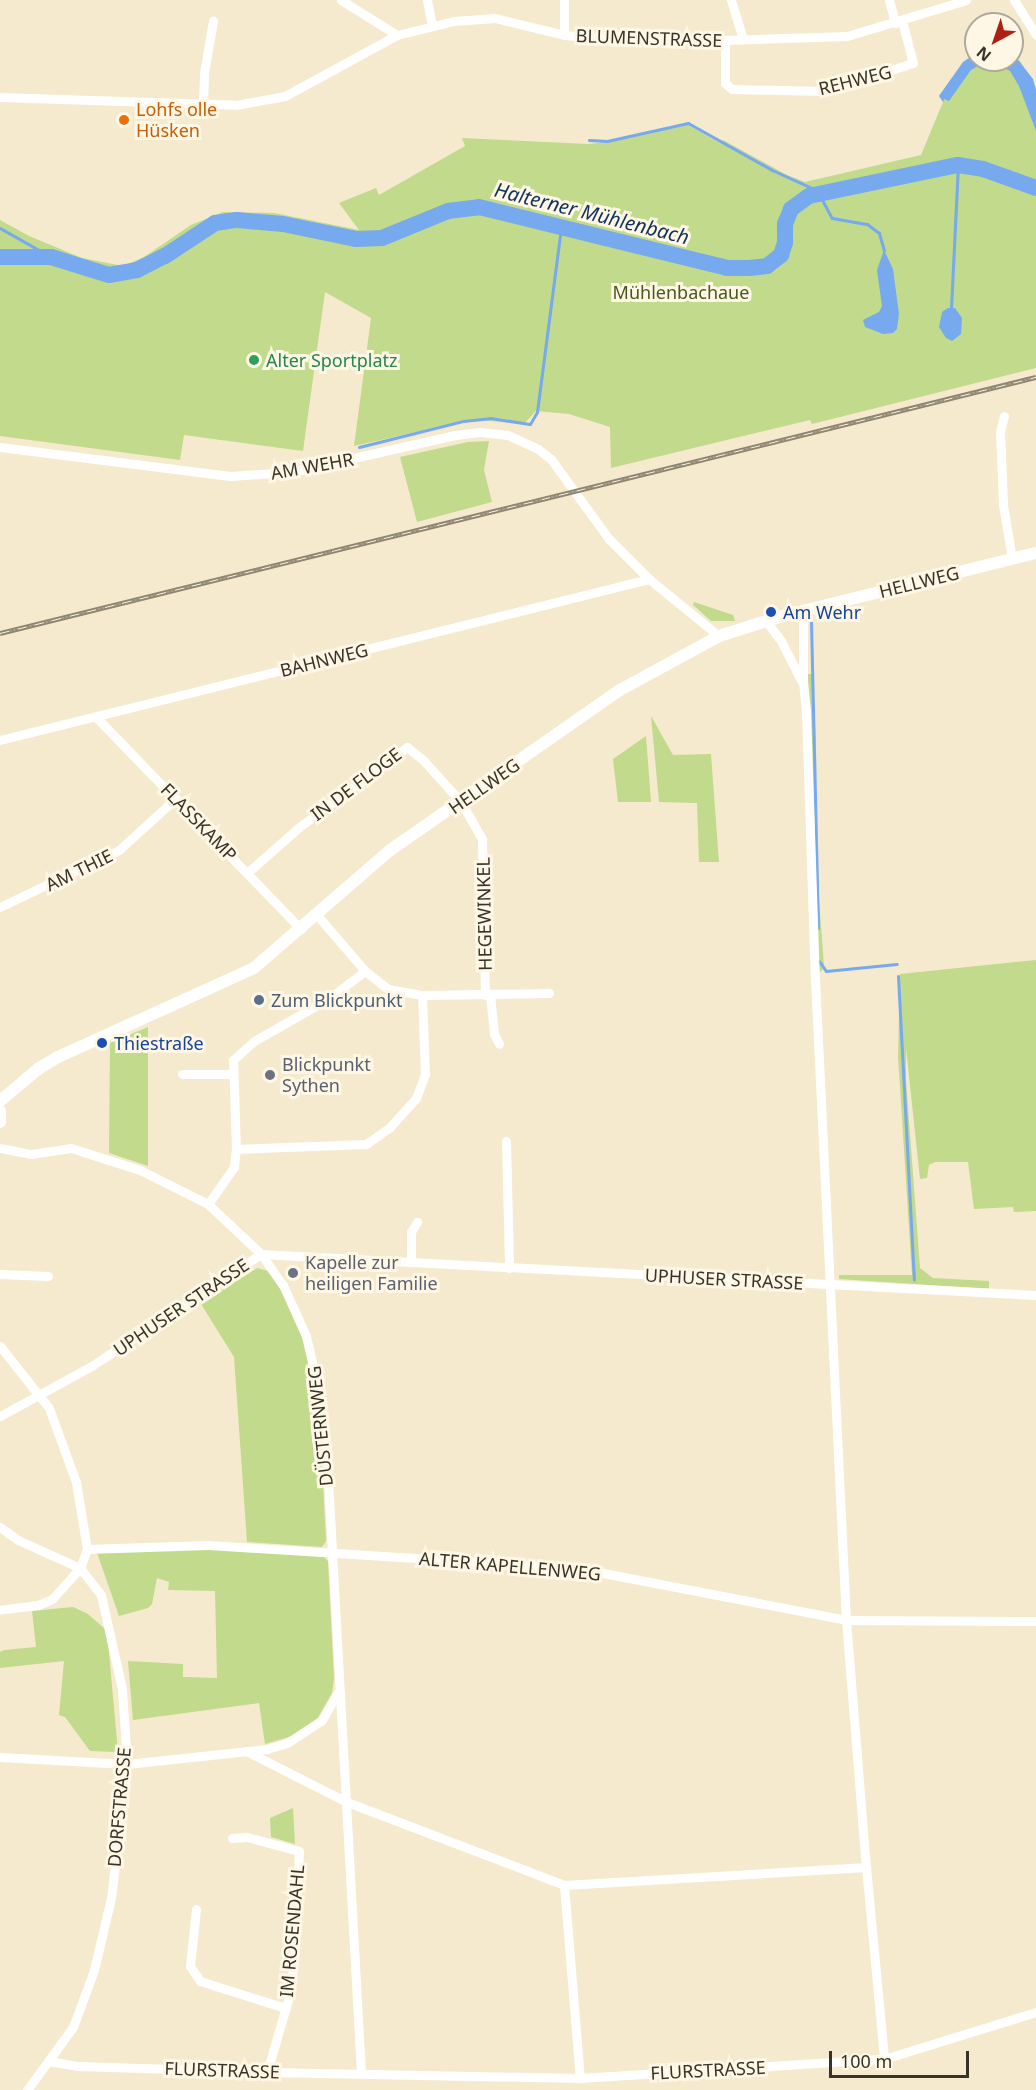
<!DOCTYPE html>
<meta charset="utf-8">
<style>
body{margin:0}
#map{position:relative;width:1036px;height:2090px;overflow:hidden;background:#f5eace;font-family:"Noto Sans",sans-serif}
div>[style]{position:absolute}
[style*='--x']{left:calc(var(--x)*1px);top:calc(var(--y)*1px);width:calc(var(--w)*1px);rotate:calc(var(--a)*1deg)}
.green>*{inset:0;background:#c1da8b}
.water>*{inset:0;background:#76a9ed}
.stream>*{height:3px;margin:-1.5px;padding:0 1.5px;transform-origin:1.5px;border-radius:1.5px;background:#76a9ed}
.river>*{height:16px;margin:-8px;padding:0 8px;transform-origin:8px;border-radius:8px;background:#76a9ed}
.street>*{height:9px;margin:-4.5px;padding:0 4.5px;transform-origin:4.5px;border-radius:4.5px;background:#fff}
.secondary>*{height:12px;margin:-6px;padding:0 6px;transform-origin:6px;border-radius:6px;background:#fff}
.rail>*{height:5px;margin-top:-2.5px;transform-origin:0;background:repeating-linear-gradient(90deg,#fef7e6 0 9px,#8e8673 0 18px);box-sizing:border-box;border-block:2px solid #8e8673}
.dots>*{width:16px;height:16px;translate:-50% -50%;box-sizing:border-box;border:3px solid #fef7e6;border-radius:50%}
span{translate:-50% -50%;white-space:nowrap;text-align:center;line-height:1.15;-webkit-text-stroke:6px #fef7e6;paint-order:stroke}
.street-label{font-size:18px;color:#383328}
.food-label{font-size:18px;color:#c56008}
.left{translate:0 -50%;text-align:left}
.park-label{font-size:18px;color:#49591d}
.leisure-label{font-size:18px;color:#27864d}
.transit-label{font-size:18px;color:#164399}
.service-label{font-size:18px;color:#4e5e75}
.worship-label{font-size:18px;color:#5b616d}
.water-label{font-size:20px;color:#0f315c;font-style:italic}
.north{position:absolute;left:964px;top:12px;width:60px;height:60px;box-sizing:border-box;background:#fef7e6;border:2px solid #afa99a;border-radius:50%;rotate:220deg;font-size:16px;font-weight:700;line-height:24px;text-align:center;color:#383328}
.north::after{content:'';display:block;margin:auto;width:21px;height:27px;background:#af1f13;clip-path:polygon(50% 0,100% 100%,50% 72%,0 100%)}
.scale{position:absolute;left:829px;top:2051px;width:140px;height:27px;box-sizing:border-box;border:3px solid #383328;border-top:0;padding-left:8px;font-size:18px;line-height:21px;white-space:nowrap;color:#383328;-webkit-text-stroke:4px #fef7e6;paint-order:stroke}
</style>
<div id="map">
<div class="green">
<div style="clip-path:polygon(976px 53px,976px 60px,1012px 60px,1012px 55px,1020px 61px,1036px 88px,1036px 368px,812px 424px,810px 420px,611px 468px,610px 427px,569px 414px,536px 411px,524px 424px,480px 420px,461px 422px,354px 446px,371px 318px,325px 292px,303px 451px,184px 435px,180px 460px,0 436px,0 220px,29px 236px,82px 258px,123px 266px,144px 257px,191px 225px,223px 212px,274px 213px,359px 230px,339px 203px,376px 188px,379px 195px,465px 146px,462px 138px,588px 144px,609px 142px,688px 125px,720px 143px,723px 140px,787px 175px,805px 182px,921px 155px,943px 102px,939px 96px,952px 78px)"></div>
<div style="clip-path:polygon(489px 441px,484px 470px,492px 502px,417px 522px,400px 457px,468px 442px)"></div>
<div style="clip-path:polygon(694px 602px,733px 615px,735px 621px,711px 621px,693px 605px)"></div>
<div style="clip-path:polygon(808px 674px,813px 674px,816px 748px,817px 853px,813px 854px)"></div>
<div style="clip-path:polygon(651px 716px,673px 755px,711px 754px,719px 862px,699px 862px,697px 803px,659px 802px)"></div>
<div style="clip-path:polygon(646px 736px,651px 802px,618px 802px,613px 759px)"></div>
<div style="clip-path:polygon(814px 868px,817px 872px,824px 966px,821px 972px,818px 968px)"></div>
<div style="clip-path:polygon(1036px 960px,1036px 1211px,1014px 1212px,1013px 1207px,974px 1209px,968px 1162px,935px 1162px,929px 1165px,927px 1178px,920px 1179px,906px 1048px,906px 1080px,920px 1268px,933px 1278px,989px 1281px,989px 1289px,839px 1279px,839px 1275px,912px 1275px,898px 1056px,900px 974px)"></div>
<div style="clip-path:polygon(148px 1027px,148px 1166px,109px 1153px,110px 1043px)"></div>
<div style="clip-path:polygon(257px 1268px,268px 1271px,279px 1286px,298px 1325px,312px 1365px,319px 1405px,326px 1541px,322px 1547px,247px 1542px,234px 1357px,201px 1304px)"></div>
<div style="clip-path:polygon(206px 1547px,322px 1555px,328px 1561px,334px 1678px,332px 1693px,317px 1719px,292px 1736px,265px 1744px,259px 1703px,133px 1720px,128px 1661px,183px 1664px,183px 1677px,217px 1678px,215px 1591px,168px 1590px,169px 1582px,157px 1578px,152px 1604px,148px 1608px,119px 1616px,97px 1553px)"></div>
<div style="clip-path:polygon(73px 1607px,88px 1614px,107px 1631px,118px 1752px,90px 1751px,65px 1717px,59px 1715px,64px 1661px,0 1668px,0 1652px,4px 1650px,36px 1647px,32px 1611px)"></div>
<div style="clip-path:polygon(293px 1808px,295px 1844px,271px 1837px,270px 1818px)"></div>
</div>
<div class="water">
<div style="clip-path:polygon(976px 53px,976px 60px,1012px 60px,1012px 55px,1019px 61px,1033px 79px,1036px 90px,1036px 131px,1019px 86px,1010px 71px,993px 62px,983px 63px,971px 70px,949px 101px,944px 99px,943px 102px,939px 96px,963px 62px)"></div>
<div style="clip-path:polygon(884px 250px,893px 269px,899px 314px,897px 329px,893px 333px,883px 334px,865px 327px,863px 320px,879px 312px,882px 306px,877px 270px)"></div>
<div style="clip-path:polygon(948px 308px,955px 308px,962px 318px,961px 334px,952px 341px,946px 338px,939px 327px,942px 312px)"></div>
</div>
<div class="stream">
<div style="--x:589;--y:140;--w:18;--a:3"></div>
<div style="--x:607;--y:141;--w:83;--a:-12.5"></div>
<div style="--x:688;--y:123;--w:96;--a:29.2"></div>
<div style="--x:772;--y:170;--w:56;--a:24.3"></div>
<div style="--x:819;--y:194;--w:27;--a:62"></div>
<div style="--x:832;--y:218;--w:36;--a:10"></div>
<div style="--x:867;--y:224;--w:15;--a:37"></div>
<div style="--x:879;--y:233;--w:18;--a:74"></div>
<div style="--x:0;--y:228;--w:59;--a:29.6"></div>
<div style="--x:951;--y:308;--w:143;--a:-87.2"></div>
<div style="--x:359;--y:447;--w:107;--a:-14"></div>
<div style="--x:463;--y:421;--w:27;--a:-6"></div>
<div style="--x:490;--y:418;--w:40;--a:8.5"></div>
<div style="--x:530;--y:424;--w:14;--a:-60"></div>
<div style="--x:537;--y:412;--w:187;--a:-82.6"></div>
<div style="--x:811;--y:621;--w:307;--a:88.7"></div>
<div style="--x:819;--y:961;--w:12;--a:55"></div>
<div style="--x:826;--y:971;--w:71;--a:-5.6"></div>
<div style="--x:898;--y:976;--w:304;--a:87"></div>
</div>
<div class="river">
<div style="--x:0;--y:257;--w:51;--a:0"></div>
<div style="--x:51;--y:257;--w:61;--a:17.2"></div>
<div style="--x:109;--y:275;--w:28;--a:-10"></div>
<div style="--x:137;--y:270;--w:31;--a:-27"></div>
<div style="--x:165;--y:256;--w:60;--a:-33.4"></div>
<div style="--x:215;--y:223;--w:22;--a:-8"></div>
<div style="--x:237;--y:220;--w:46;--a:5"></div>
<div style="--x:283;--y:224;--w:75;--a:11.6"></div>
<div style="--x:356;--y:239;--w:26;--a:-2"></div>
<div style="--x:382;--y:238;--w:71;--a:-22.2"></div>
<div style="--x:448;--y:211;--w:31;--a:-7"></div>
<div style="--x:479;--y:207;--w:255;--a:13.8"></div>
<div style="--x:727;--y:268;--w:22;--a:0"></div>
<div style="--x:749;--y:268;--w:18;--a:-6"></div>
<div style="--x:767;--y:266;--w:18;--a:-38"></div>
<div style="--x:781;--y:255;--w:13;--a:-72"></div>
<div style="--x:785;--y:243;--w:19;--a:-90"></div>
<div style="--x:785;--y:224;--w:16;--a:-68"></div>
<div style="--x:791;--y:209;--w:22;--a:-36"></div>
<div style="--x:809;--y:196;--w:152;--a:-11.8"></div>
<div style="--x:958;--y:165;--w:25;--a:9"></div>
<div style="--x:983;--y:169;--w:56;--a:19.7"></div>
</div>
<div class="street">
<div style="--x:341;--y:0;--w:66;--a:32"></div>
<div style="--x:427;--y:0;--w:25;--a:79"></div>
<div style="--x:564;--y:0;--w:35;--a:90"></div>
<div style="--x:731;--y:0;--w:41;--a:72.9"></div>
<div style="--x:889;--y:0;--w:24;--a:75"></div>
<div style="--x:1014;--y:0;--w:41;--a:57.8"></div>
<div style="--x:725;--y:40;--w:43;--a:90"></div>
<div style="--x:725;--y:83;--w:9;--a:41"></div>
<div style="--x:732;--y:89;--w:93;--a:1.2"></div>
<div style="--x:825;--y:91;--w:92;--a:-17.7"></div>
<div style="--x:913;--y:63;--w:43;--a:-104.7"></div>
<div style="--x:0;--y:97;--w:236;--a:1.9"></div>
<div style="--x:236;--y:105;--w:50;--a:-10.4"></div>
<div style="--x:285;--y:96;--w:128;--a:-28.6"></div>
<div style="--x:397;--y:35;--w:59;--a:-13.8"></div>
<div style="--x:454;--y:21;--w:41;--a:-4.2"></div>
<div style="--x:495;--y:18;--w:71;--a:13.8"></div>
<div style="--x:564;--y:35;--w:57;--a:5"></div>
<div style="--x:621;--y:40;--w:104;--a:0"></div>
<div style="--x:725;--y:40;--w:122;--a:-1.9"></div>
<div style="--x:847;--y:36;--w:124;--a:-16.8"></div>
<div style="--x:203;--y:104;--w:31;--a:-88"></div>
<div style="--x:204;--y:73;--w:53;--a:-80.2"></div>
<div style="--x:1004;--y:416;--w:16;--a:104"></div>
<div style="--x:1000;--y:432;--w:73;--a:87.6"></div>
<div style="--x:1003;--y:505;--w:55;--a:80.5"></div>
<div style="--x:0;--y:447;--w:232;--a:7.2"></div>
<div style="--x:230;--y:476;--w:62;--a:-3.7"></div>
<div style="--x:292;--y:472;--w:167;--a:-12.8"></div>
<div style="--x:455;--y:435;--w:25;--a:-7"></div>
<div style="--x:480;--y:432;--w:28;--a:6"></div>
<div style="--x:508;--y:435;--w:33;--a:25"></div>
<div style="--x:538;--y:449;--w:16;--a:38"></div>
<div style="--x:551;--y:459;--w:99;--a:54.1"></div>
<div style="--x:609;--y:539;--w:57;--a:45"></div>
<div style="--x:649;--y:579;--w:90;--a:39.2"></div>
<div style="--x:803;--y:611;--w:71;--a:90"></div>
<div style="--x:803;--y:682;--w:29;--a:84"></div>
<div style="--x:806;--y:711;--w:267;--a:88.1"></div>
<div style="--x:815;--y:978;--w:643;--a:87.24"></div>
<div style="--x:846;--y:1620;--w:248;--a:85.4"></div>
<div style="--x:766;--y:621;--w:25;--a:53"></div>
<div style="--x:781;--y:641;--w:44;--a:62.9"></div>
<div style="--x:96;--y:717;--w:295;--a:46"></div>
<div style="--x:0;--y:740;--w:669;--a:-13.93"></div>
<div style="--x:247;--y:873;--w:68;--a:-41.4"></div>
<div style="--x:298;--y:828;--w:136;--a:-36.6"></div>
<div style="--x:407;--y:747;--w:22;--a:39"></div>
<div style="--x:424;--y:761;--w:55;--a:47.9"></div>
<div style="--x:461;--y:802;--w:43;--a:60.4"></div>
<div style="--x:482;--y:839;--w:156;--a:88.9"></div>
<div style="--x:0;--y:907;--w:132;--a:-25.6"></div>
<div style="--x:119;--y:850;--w:77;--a:-42.4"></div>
<div style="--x:317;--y:915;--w:74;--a:49.4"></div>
<div style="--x:365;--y:971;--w:29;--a:38"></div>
<div style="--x:388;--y:989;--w:35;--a:10"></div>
<div style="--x:422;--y:995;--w:127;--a:-0.9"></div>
<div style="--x:490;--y:995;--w:39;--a:84"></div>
<div style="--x:494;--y:1034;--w:11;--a:63"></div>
<div style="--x:182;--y:1074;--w:51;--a:0"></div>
<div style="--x:506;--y:1141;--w:127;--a:88.6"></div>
<div style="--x:0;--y:1148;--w:32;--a:11"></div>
<div style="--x:31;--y:1154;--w:40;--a:-8.5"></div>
<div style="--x:71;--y:1148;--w:72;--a:17.7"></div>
<div style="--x:140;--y:1170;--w:76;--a:26.6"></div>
<div style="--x:208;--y:1204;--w:73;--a:43.3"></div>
<div style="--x:261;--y:1254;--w:38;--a:55"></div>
<div style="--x:283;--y:1285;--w:56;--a:65.7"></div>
<div style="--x:306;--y:1336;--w:67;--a:77"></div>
<div style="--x:321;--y:1401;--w:42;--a:83.2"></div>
<div style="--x:326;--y:1443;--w:631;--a:86.82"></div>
<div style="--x:236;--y:1149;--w:130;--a:-2.2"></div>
<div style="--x:366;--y:1144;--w:29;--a:-35"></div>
<div style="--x:390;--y:1127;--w:39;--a:-48"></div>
<div style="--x:416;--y:1098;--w:26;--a:-69"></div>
<div style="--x:425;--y:1074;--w:79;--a:-92.2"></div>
<div style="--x:208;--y:1204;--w:45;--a:-54.9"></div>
<div style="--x:234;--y:1167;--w:18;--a:-84"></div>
<div style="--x:236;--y:1149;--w:89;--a:-91.9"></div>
<div style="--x:233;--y:1060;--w:28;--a:-42"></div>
<div style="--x:254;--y:1041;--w:85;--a:-29.6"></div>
<div style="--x:328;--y:999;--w:46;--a:-37.1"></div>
<div style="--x:411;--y:1262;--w:30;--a:-90"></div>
<div style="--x:411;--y:1232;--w:12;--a:-59"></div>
<div style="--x:0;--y:1274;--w:48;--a:2.4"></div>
<div style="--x:0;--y:1346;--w:79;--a:51.7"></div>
<div style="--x:49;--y:1408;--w:79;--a:70"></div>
<div style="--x:76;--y:1482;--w:68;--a:80.7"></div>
<div style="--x:87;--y:1549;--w:20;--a:110"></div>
<div style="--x:80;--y:1568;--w:42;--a:132.1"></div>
<div style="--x:52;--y:1599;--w:15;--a:157"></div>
<div style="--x:38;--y:1605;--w:38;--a:173"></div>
<div style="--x:0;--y:1416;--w:106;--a:-28.7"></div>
<div style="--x:93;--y:1365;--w:201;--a:-33.5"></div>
<div style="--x:261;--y:1254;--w:776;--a:3.03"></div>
<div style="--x:0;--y:1527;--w:22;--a:36"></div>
<div style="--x:18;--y:1540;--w:68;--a:24.3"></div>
<div style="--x:80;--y:1568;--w:34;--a:52"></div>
<div style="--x:101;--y:1595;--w:96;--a:77.4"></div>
<div style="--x:122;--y:1689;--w:75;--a:86.2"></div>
<div style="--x:127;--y:1764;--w:135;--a:96.8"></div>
<div style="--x:111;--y:1898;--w:74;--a:103.3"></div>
<div style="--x:94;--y:1970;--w:61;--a:110.2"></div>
<div style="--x:73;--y:2027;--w:78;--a:126.1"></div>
<div style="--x:87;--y:1549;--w:121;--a:-1.9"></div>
<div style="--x:208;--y:1545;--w:370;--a:3.6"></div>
<div style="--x:577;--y:1568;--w:274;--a:10.9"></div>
<div style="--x:846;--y:1620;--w:190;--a:0.3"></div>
<div style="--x:246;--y:1751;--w:113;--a:26.8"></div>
<div style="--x:347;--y:1802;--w:232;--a:20.9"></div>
<div style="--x:564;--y:1885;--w:194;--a:85.3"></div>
<div style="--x:0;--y:1757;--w:127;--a:3.2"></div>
<div style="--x:127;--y:1764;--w:141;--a:-6.1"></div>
<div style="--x:267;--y:1749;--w:21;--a:-17"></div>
<div style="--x:287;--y:1743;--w:42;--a:-33.3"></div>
<div style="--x:322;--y:1720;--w:34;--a:-60"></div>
<div style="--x:232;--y:1838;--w:15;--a:-4"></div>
<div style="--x:247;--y:1837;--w:54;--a:15.1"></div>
<div style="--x:299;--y:1851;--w:109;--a:92.6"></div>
<div style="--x:294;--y:1960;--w:40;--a:98.5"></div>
<div style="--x:288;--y:2000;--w:75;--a:106.3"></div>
<div style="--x:564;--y:1885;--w:303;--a:-3.4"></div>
<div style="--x:866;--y:1867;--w:193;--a:84.6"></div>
<div style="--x:196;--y:1909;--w:57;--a:96"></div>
<div style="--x:190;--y:1966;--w:18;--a:56"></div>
<div style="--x:200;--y:1981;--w:89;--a:17.6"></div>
<div style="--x:49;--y:2061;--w:28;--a:10"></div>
<div style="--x:77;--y:2066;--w:190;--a:1.8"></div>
<div style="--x:267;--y:2072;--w:313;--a:1.1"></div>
<div style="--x:580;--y:2078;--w:305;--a:-3.6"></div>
<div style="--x:884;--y:2059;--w:159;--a:-17.2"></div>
</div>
<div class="secondary">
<div style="--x:0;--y:1101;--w:50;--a:-40.1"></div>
<div style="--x:38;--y:1069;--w:23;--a:-31"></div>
<div style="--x:58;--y:1057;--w:215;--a:-24.4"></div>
<div style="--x:254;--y:968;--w:179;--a:-40.9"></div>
<div style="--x:389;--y:851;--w:282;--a:-34.9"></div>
<div style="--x:620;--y:690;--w:113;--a:-28.6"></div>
<div style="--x:719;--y:636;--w:67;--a:-17.4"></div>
<div style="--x:783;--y:616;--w:261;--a:-14"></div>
<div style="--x:0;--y:1111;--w:11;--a:90"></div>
</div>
<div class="rail">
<div style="--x:0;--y:633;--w:1067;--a:-13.88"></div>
</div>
<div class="dots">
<div style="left:124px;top:120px;background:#e8710a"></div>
<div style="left:254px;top:360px;background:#2e9e5b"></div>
<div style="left:771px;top:612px;background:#1a4fb4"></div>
<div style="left:259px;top:1000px;background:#5c6f8a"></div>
<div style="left:102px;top:1043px;background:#1a4fb4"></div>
<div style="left:270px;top:1075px;background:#6b7280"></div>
<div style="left:293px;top:1273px;background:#6b7280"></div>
</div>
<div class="street-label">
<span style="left:649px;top:38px;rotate:2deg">BLUMENSTRASSE</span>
<span style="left:855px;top:80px;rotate:-14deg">REHWEG</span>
<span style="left:312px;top:466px;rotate:-10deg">AM WEHR</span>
<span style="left:919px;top:582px;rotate:-14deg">HELLWEG</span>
<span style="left:324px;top:660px;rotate:-14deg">BAHNWEG</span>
<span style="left:356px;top:784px;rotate:-37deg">IN DE FLOGE</span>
<span style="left:484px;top:786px;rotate:-35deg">HELLWEG</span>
<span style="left:199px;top:822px;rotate:46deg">FLASSKAMP</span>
<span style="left:79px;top:870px;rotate:-26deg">AM THIE</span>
<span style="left:484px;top:914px;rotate:-91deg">HEGEWINKEL</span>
<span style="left:724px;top:1279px;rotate:3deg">UPHUSER STRASSE</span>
<span style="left:181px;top:1307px;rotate:-34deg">UPHUSER STRASSE</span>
<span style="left:320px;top:1426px;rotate:-96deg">DÜSTERNWEG</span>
<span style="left:510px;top:1566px;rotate:5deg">ALTER KAPELLENWEG</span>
<span style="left:119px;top:1807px;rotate:-85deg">DORFSTRASSE</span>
<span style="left:292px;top:1931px;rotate:-85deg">IM ROSENDAHL</span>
<span style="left:222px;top:2070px;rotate:2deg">FLURSTRASSE</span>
<span style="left:708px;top:2070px;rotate:-3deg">FLURSTRASSE</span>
</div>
<div class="food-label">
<span class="left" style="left:136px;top:120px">Lohfs olle<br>Hüsken</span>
</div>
<div class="park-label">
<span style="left:681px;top:292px">Mühlenbachaue</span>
</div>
<div class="leisure-label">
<span class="left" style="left:266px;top:360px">Alter Sportplatz</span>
</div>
<div class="transit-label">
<span class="left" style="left:783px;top:612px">Am Wehr</span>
<span class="left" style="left:114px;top:1043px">Thiestraße</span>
</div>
<div class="service-label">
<span class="left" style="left:271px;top:1000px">Zum Blickpunkt</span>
</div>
<div class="worship-label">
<span class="left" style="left:282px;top:1075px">Blickpunkt<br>Sythen</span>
<span class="left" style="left:305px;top:1273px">Kapelle zur<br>heiligen Familie</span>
</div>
<div class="water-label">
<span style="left:592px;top:213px;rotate:14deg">Halterner Mühlenbach</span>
</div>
<div class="north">N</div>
<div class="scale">100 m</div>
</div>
